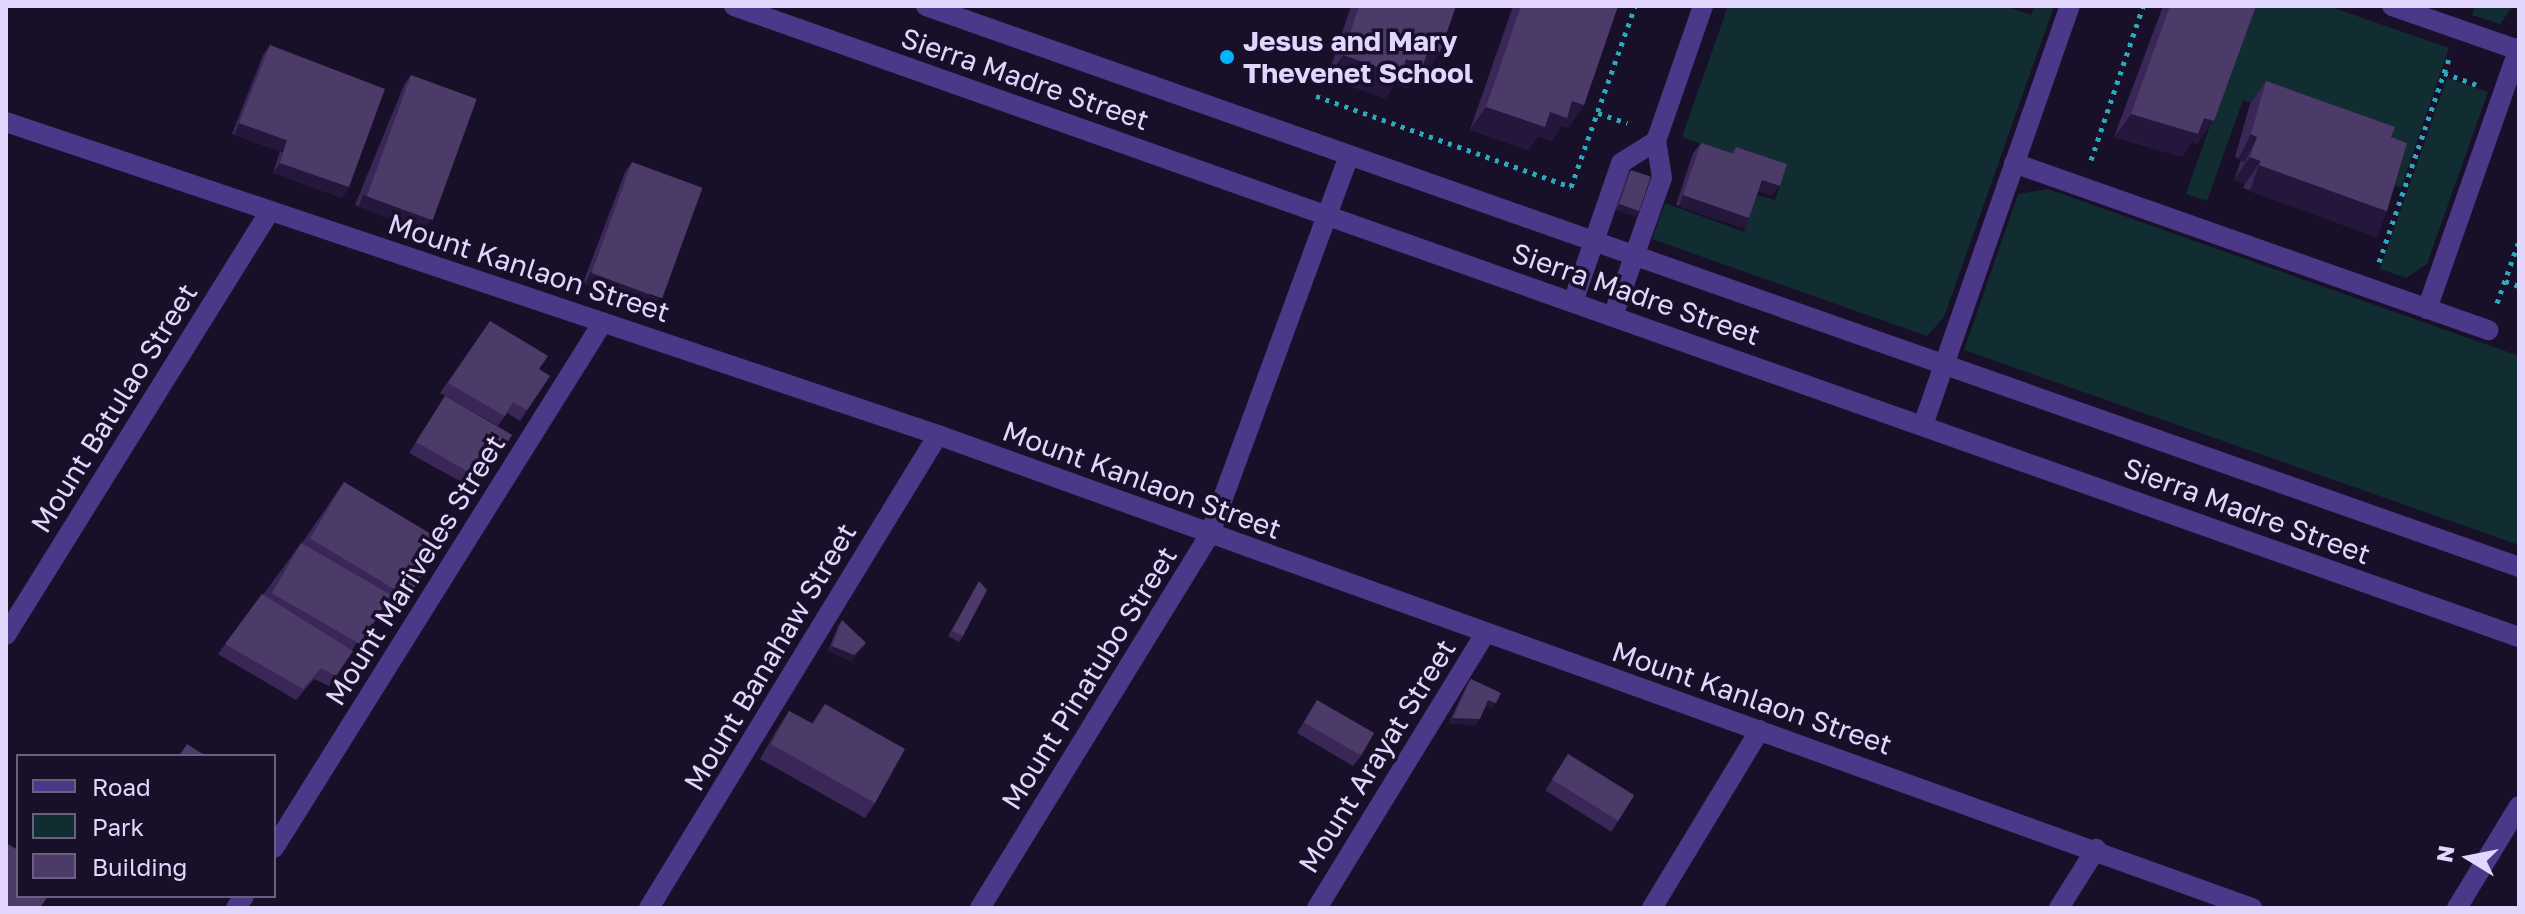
<!DOCTYPE html>
<style>
body{margin:0}
#map{position:relative;width:2525px;height:914px;overflow:hidden;background:#180f28;font-family:"Golos Text",sans-serif}
div>[style]{position:absolute}
[style*='--x']{left:calc(var(--x)*1px);top:calc(var(--y)*1px);width:calc(var(--w)*1px);rotate:calc(var(--a)*1deg)}
.green>*{inset:0;background:#122d32}
.path>*{height:5px;margin-top:-2.5px;transform-origin:0;background:repeating-linear-gradient(90deg,#2baabd 0 4px,transparent 0 10px)}
.service>*{height:20px;margin:-10px;padding:0 10px;transform-origin:10px;border-radius:10px;background:#4b3888}
.minor>*{height:20px;margin:-10px;padding:0 10px;transform-origin:10px;border-radius:10px;background:#4b3888}
.tertiary>*{height:20px;margin:-10px;padding:0 10px;transform-origin:10px;border-radius:10px;background:#4b3888}
.wall>*{inset:0;background:#3a2757;transform-origin:0 0}
.shaded-wall>*{inset:0;background:#25163c;transform-origin:0 0}
.building>*{inset:0;background:#4c3a69;transform-origin:0 0}
.dots>*{width:22px;height:22px;translate:-50% -50%;box-sizing:border-box;border:4px solid #180f28;border-radius:50%}
span{translate:-50% -50%;white-space:nowrap;text-align:center;line-height:1.15;-webkit-text-stroke:7px #180f28;paint-order:stroke}
.poi-label{font-size:28px;color:#e2d6ff;font-weight:700}
.left{translate:0 -50%;text-align:left}
.street-label{font-size:28px;color:#e2d6ff}
.frame{position:absolute;inset:0;border:8px solid #e2d6ff;pointer-events:none}
.legend{position:absolute;left:16px;top:754px;width:260px;height:144px;box-sizing:border-box;background:#180f28;border:2px solid #695f7e;margin:0;padding:10px 14px;list-style:none;font-size:24px;color:#e2d6ff}
.legend li{display:flex;align-items:center;gap:16px;height:40px}
.legend b{width:40px;border:2px solid #695f7e}
.north{position:absolute;left:2429px;top:818px;width:80px;height:80px;-webkit-text-stroke:6px #180f28;paint-order:stroke;rotate:280deg;font-size:22px;font-weight:700;line-height:32px;text-align:center;color:#e2d6ff}
.north::after{content:'';display:block;margin:auto;width:28px;height:36px;background:#e2d6ff;clip-path:polygon(50% 0,100% 100%,50% 72%,0 100%)}
</style>
<div id="map">
<div class="green">
<div style="clip-path:polygon(1728px 6px,2005px 6px,2031px 15px,2034px 6px,2054px 6px,1944px 317px,1927px 336px,1652px 239px,1665px 203px,1744px 232px,1757px 195px,1775px 200px,1784px 173px,1682px 137px)"></div>
<div style="clip-path:polygon(2244px 6px,2328px 6px,2449px 48px,2401px 188px,2387px 183px,2380px 147px,2243px 100px,2207px 201px,2186px 194px,2251px 9px)"></div>
<div style="clip-path:polygon(2475px 6px,2513px 6px,2500px 24px,2472px 15px)"></div>
<div style="clip-path:polygon(2447px 78px,2488px 92px,2427px 264px,2406px 278px,2380px 269px)"></div>
<div style="clip-path:polygon(2048px 189px,2519px 356px,2519px 545px,1964px 350px,2018px 194px)"></div>
</div>
<div class="path">
<div style="--x:2444;--y:73;--w:35;--a:20"></div>
<div style="--x:1316;--y:96;--w:271;--a:19.6"></div>
<div style="--x:1571;--y:187;--w:192;--a:-70.5"></div>
<div style="--x:1598;--y:113;--w:31;--a:19"></div>
<div style="--x:2091;--y:160;--w:163;--a:-71.3"></div>
<div style="--x:2379;--y:262;--w:218;--a:-71"></div>
<div style="--x:2505;--y:281;--w:15;--a:20"></div>
<div style="--x:2497;--y:303;--w:66;--a:-70.5"></div>
</div>
<div class="service">
<div style="--x:2392;--y:6;--w:133;--a:19.2"></div>
<div style="--x:2014;--y:163;--w:503;--a:19.41"></div>
<div style="--x:1573;--y:302;--w:147;--a:-70.9"></div>
<div style="--x:1621;--y:163;--w:41;--a:-32.2"></div>
<div style="--x:2427;--y:309;--w:277;--a:-70.6"></div>
<div style="--x:1613;--y:316;--w:146;--a:-70.5"></div>
<div style="--x:1662;--y:178;--w:37;--a:-99"></div>
<div style="--x:1656;--y:141;--w:143;--a:-70.8"></div>
<div style="--x:1923;--y:425;--w:444;--a:-70.7"></div>
</div>
<div class="minor">
<div style="--x:6;--y:122;--w:983;--a:18.56"></div>
<div style="--x:938;--y:435;--w:1397;--a:19.8"></div>
<div style="--x:6;--y:635;--w:499;--a:-58.1"></div>
<div style="--x:274;--y:848;--w:620;--a:-57.98"></div>
<div style="--x:236;--y:908;--w:14;--a:-56"></div>
<div style="--x:649;--y:908;--w:554;--a:-58.58"></div>
<div style="--x:980;--y:908;--w:437;--a:-58.4"></div>
<div style="--x:1209;--y:536;--w:406;--a:-69.8"></div>
<div style="--x:1317;--y:908;--w:321;--a:-58.5"></div>
<div style="--x:1652;--y:908;--w:208;--a:-58.8"></div>
<div style="--x:2059;--y:908;--w:70;--a:-57.9"></div>
<div style="--x:2457;--y:908;--w:119;--a:-58.7"></div>
</div>
<div class="tertiary">
<div style="--x:734;--y:6;--w:1893;--a:19.47"></div>
<div style="--x:926;--y:6;--w:1689;--a:19.4"></div>
</div>
<div class="wall">
<div style="clip-path:polygon(1351px 6px,1456px 6px,1440px 52px,1424px 75px,1418px 73px,1407px 88px,1395px 84px,1385px 98px,1327px 78px)"></div>
<div style="clip-path:polygon(1513px 6px,1618px 6px,1584px 105px,1568px 128px,1561px 126px,1551px 141px,1538px 136px,1528px 150px,1470px 130px)"></div>
<div style="clip-path:polygon(2163px 6px,2256px 6px,2197px 144px,2192px 142px,2182px 157px,2114px 137px)"></div>
<div style="clip-path:polygon(270px 45px,349px 187px,342px 198px,273px 173px,280px 151px,232px 134px,263px 55px)"></div>
<div style="clip-path:polygon(411px 75px,430px 219px,422px 229px,355px 205px,404px 85px)"></div>
<div style="clip-path:polygon(2266px 81px,2391px 137px,2387px 211px,2371px 234px,2243px 188px,2245px 184px,2234px 180px,2241px 160px,2235px 157px,2250px 104px)"></div>
<div style="clip-path:polygon(1701px 143px,1731px 153px,1736px 147px,1772px 196px,1758px 191px,1742px 228px,1676px 205px,1693px 153px)"></div>
<div style="clip-path:polygon(632px 162px,651px 308px,583px 283px,625px 172px)"></div>
<div style="clip-path:polygon(1631px 170px,1636px 216px,1616px 210px,1627px 175px)"></div>
<div style="clip-path:polygon(490px 321px,539px 369px,550px 376px,520px 421px,507px 413px,498px 426px,440px 393px)"></div>
<div style="clip-path:polygon(445px 396px,512px 435px,488px 472px,478px 466px,465px 484px,409px 453px)"></div>
<div style="clip-path:polygon(344px 482px,443px 541px,397px 607px,386px 600px,352px 650px,353px 651px,329px 686px,314px 679px,296px 700px,218px 654px,262px 594px,263px 595px,301px 543px,302px 543px)"></div>
<div style="clip-path:polygon(979px 581px,963px 636px,959px 642px,948px 636px)"></div>
<div style="clip-path:polygon(842px 620px,866px 643px,851px 661px,828px 651px,838px 626px)"></div>
<div style="clip-path:polygon(1471px 679px,1496px 703px,1492px 708px,1486px 706px,1476px 725px,1449px 723px,1467px 684px)"></div>
<div style="clip-path:polygon(1317px 700px,1361px 756px,1353px 766px,1297px 733px)"></div>
<div style="clip-path:polygon(825px 704px,875px 803px,865px 818px,760px 759px,779px 726px,789px 711px,812px 723px)"></div>
<div style="left:1568px;top:754px;width:78px;height:43px;rotate:32deg"></div>
</div>
<div class="shaded-wall">
<div style="clip-path:polygon(1429px 48px,1440px 52px,1424px 75px,1418px 73px,1407px 88px,1395px 84px,1385px 98px,1327px 78px,1343px 55px,1406px 59px)"></div>
<div style="clip-path:polygon(1572px 101px,1584px 105px,1568px 128px,1561px 126px,1551px 141px,1538px 136px,1528px 150px,1470px 130px,1486px 107px,1550px 112px)"></div>
<div style="clip-path:polygon(2131px 114px,2204px 118px,2214px 121px,2197px 144px,2192px 142px,2182px 157px,2114px 137px)"></div>
<div style="left:239px;top:123px;width:51px;height:13px;rotate:20deg"></div>
<div style="left:2251px;top:134px;width:7px;height:28px;rotate:27deg"></div>
<div style="clip-path:polygon(2250px 157px,2261px 161px,2245px 184px,2234px 180px)"></div>
<div style="clip-path:polygon(280px 163px,349px 187px,342px 198px,273px 173px)"></div>
<div style="left:2259px;top:165px;width:136px;height:28px;rotate:20deg"></div>
<div style="clip-path:polygon(1762px 180px,1780px 186px,1772px 196px,1755px 190px)"></div>
<div style="left:363px;top:195px;width:71px;height:13px;rotate:20deg"></div>
<div style="left:1683px;top:195px;width:70px;height:12px;rotate:19deg"></div>
<div style="clip-path:polygon(1620px 204px,1640px 211px,1636px 216px,1616px 210px)"></div>
<div style="left:590px;top:272px;width:74px;height:13px;rotate:21deg"></div>
<div style="clip-path:polygon(866px 643px,851px 661px,828px 651px,832px 646px)"></div>
<div style="clip-path:polygon(1488px 700px,1496px 703px,1492px 708px,1484px 705px)"></div>
<div style="clip-path:polygon(1453px 718px,1480px 719px,1476px 725px,1449px 723px)"></div>
</div>
<div class="building">
<div style="clip-path:polygon(1359px 6px,1456px 6px,1440px 52px,1429px 48px,1423px 65px,1406px 59px,1401px 75px,1343px 55px)"></div>
<div style="clip-path:polygon(1521px 6px,1618px 6px,1584px 105px,1572px 101px,1567px 118px,1550px 112px,1545px 127px,1486px 107px)"></div>
<div style="clip-path:polygon(2170px 6px,2256px 6px,2214px 121px,2204px 118px,2198px 134px,2131px 114px)"></div>
<div style="clip-path:polygon(270px 45px,385px 89px,349px 187px,280px 163px,287px 140px,239px 123px)"></div>
<div style="left:411px;top:75px;width:70px;height:129px;rotate:20deg"></div>
<div style="clip-path:polygon(2266px 81px,2395px 127px,2391px 137px,2407px 143px,2387px 211px,2259px 165px,2261px 161px,2250px 157px,2257px 137px,2251px 134px)"></div>
<div style="clip-path:polygon(1701px 143px,1734px 154px,1736px 147px,1787px 164px,1780px 186px,1762px 180px,1749px 218px,1683px 195px)"></div>
<div style="left:632px;top:162px;width:75px;height:118px;rotate:20deg"></div>
<div style="left:1631px;top:170px;width:21px;height:36px;rotate:19deg"></div>
<div style="clip-path:polygon(490px 321px,548px 356px,539px 369px,550px 376px,527px 410px,513px 402px,505px 416px,448px 383px)"></div>
<div style="clip-path:polygon(445px 396px,512px 435px,495px 461px,485px 455px,472px 474px,416px 442px)"></div>
<div style="left:344px;top:482px;width:115px;height:66px;rotate:31deg"></div>
<div style="left:301px;top:543px;width:103px;height:58px;rotate:30deg"></div>
<div style="clip-path:polygon(979px 581px,987px 590px,963px 636px,952px 631px)"></div>
<div style="clip-path:polygon(262px 594px,353px 651px,336px 676px,321px 668px,303px 689px,225px 644px)"></div>
<div style="clip-path:polygon(842px 620px,866px 643px,854px 655px,832px 646px)"></div>
<div style="clip-path:polygon(1471px 679px,1501px 693px,1496px 703px,1488px 700px,1480px 719px,1453px 718px)"></div>
<div style="left:1317px;top:700px;width:66px;height:26px;rotate:30deg"></div>
<div style="clip-path:polygon(825px 704px,905px 749px,875px 803px,771px 744px,789px 711px,813px 724px)"></div>
<div style="clip-path:polygon(187px 744px,206px 756px,179px 756px)"></div>
<div style="left:1568px;top:754px;width:78px;height:30px;rotate:32deg"></div>
<div style="clip-path:polygon(6px 843px,18px 850px,18px 896px,48px 896px,40px 908px,6px 908px)"></div>
</div>
<div class="dots">
<div style="left:1227px;top:57px;background:#02b4ff"></div>
</div>
<div class="poi-label">
<span class="left" style="left:1243px;top:57px">Jesus and Mary<br>Thevenet School</span>
</div>
<div class="street-label">
<span style="left:1025px;top:79px;rotate:19deg">Sierra Madre Street</span>
<span style="left:529px;top:268px;rotate:18deg">Mount Kanlaon Street</span>
<span style="left:1636px;top:294px;rotate:19deg">Sierra Madre Street</span>
<span style="left:114px;top:408px;rotate:-58deg">Mount Batulao Street</span>
<span style="left:1142px;top:480px;rotate:20deg">Mount Kanlaon Street</span>
<span style="left:2247px;top:511px;rotate:20deg">Sierra Madre Street</span>
<span style="left:415px;top:570px;rotate:-58deg">Mount Mariveles Street</span>
<span style="left:770px;top:657px;rotate:-59deg">Mount Banahaw Street</span>
<span style="left:1089px;top:678px;rotate:-58deg">Mount Pinatubo Street</span>
<span style="left:1752px;top:698px;rotate:19deg">Mount Kanlaon Street</span>
<span style="left:1377px;top:756px;rotate:-58deg">Mount Arayat Street</span>
</div>
<div class="frame"></div>
<ul class="legend">
<li><b style="height:10px;background:#4b3888"></b>Road</li>
<li><b style="height:22px;background:#122d32"></b>Park</li>
<li><b style="height:22px;background:#4c3a69"></b>Building</li>
</ul>
<div class="north">N</div>
</div>
